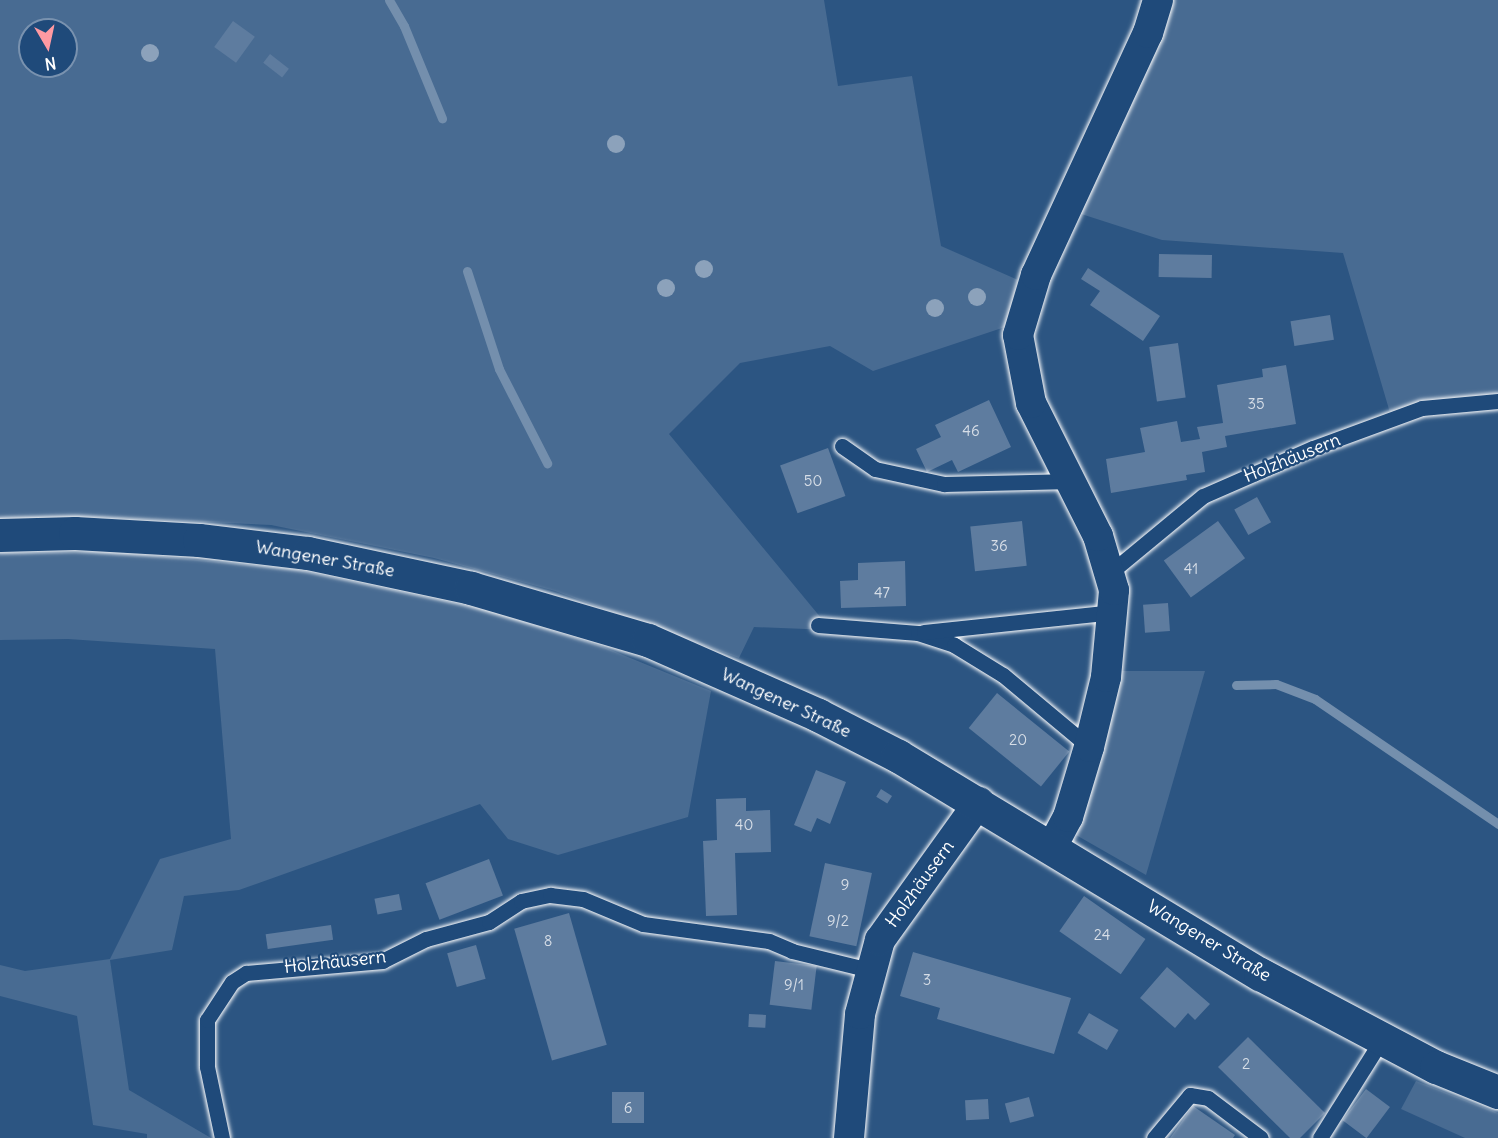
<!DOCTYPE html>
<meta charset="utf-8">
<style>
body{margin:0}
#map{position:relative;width:1498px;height:1138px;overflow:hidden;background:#2c5582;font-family:Delius,sans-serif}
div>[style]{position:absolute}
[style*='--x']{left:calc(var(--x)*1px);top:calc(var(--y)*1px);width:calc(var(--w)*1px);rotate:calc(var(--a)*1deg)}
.green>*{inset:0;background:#486b92}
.stream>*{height:9px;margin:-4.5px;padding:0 4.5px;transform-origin:4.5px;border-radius:4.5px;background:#748fad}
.building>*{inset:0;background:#5e7c9f;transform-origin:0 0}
.roads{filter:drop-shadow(0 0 2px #fff) drop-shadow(0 0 2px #fff)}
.service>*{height:15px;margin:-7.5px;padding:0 7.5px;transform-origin:7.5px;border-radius:7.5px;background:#1f4a7a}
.minor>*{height:30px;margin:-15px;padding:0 15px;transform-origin:15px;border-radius:15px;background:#1f4a7a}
.secondary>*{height:33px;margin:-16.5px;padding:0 16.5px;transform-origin:16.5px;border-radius:16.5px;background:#1f4a7a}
.trees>*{width:18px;height:18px;margin:-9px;border-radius:50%;background:#8ca2bb}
span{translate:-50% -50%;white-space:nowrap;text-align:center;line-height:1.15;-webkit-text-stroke:4.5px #1f4a7a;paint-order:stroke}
.number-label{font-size:15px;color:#d7dee7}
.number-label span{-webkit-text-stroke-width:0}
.street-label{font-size:18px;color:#fff}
.north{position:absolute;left:18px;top:18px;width:60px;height:60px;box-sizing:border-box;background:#1f4a7a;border:2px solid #7992af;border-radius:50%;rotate:171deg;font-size:16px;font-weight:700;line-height:24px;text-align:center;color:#fff}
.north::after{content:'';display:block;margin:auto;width:21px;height:27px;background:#ff9aa2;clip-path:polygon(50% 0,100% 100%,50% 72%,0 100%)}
</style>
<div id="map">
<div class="green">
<div style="clip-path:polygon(evenodd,0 0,824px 0,838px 86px,912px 76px,941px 246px,1018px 280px,1005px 327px,873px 371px,830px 346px,740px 363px,669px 434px,831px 630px,754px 627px,739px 658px,555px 591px,434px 558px,271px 525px,96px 517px,0 519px,0 0,30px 30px,66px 30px,66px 66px,30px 66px,30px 30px)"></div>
<div style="clip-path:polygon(1169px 0,1498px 0,1498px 406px,1423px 414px,1393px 423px,1343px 253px,1162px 240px,1072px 211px)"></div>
<div style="clip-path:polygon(114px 552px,293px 569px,487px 610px,601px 646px,711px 691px,688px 817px,558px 855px,508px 839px,480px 804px,239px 890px,184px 896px,172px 950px,110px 960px,129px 1090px,211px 1138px,147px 1138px,147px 1134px,93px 1125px,77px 1016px,0 996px,0 965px,25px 971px,110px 959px,160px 859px,231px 839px,215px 649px,68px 639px,0 640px,0 553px)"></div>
<div style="clip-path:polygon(1107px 671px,1205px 671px,1146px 875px,1055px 823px)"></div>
<div style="clip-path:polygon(1416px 1081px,1498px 1113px,1498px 1138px,1465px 1138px,1401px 1109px)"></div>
</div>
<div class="stream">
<div style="--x:389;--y:0;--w:30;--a:60"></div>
<div style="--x:404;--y:26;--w:100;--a:67.6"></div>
<div style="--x:467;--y:271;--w:103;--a:71.9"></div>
<div style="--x:499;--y:369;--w:106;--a:62.9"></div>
<div style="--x:1236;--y:685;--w:40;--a:-1.4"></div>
<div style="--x:1276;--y:684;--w:42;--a:21"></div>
<div style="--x:1315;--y:699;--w:222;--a:34.3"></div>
</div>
<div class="building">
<div style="left:233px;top:21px;width:27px;height:32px;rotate:36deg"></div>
<div style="left:270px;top:54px;width:24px;height:11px;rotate:38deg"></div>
<div style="left:1159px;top:254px;width:53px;height:23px;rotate:1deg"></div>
<div style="clip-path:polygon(1088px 268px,1160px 316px,1143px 341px,1090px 305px,1100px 291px,1081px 279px)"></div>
<div style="left:1330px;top:315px;width:25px;height:40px;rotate:81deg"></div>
<div style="left:1178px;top:343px;width:55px;height:29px;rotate:82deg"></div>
<div style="clip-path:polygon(1286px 365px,1296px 424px,1225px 436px,1227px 447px,1202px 452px,1205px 472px,1186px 475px,1187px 480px,1111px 493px,1106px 459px,1145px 452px,1140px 428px,1177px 421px,1181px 442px,1200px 439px,1197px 427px,1223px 423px,1217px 385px,1263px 377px,1262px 369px)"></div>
<div style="clip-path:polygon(989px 400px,1011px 447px,958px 472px,952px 460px,927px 472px,916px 449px,941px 437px,935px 425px)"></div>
<div style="left:828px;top:448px;width:51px;height:51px;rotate:70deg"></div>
<div style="left:1257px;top:497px;width:29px;height:26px;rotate:61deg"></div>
<div style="left:1022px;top:521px;width:45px;height:52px;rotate:84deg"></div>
<div style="left:1218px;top:521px;width:46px;height:67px;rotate:54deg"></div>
<div style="clip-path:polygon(905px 561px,906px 606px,841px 608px,840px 581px,858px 580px,858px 563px)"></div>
<div style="left:1168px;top:603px;width:28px;height:25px;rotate:86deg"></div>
<div style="left:997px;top:693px;width:93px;height:45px;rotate:39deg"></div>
<div style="clip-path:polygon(816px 770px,846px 782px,830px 824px,817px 818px,811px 832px,794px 825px)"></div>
<div style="left:881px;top:789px;width:13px;height:9px;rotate:32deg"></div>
<div style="clip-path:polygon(746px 798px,746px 811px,770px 810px,771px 852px,735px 853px,737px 915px,706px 916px,703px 841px,717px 840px,716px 799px)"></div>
<div style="left:489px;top:859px;width:39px;height:68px;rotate:69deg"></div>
<div style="left:825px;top:863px;width:48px;height:75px;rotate:12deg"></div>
<div style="left:399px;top:894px;width:16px;height:25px;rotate:79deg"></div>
<div style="left:1084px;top:896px;width:75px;height:43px;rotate:35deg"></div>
<div style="left:569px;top:913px;width:137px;height:57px;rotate:74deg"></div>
<div style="left:331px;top:925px;width:15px;height:66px;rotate:82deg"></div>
<div style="left:476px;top:945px;width:35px;height:30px;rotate:74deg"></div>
<div style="clip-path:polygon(913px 952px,1071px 998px,1054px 1054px,937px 1019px,940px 1008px,900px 996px)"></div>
<div style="left:775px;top:961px;width:42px;height:44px;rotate:7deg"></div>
<div style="clip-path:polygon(1167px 967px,1210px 1004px,1195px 1020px,1188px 1013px,1175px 1028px,1140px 998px)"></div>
<div style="left:1089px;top:1013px;width:34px;height:23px;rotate:30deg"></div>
<div style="left:749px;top:1014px;width:17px;height:13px;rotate:3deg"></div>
<div style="clip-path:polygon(1248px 1037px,1325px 1113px,1300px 1138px,1290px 1138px,1218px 1067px)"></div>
<div style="left:1366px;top:1089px;width:30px;height:39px;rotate:37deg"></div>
<div style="left:644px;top:1092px;width:31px;height:32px;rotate:90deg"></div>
<div style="left:1029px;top:1097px;width:20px;height:25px;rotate:75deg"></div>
<div style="left:988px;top:1099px;width:20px;height:23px;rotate:87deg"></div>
<div style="clip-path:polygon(1193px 1106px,1235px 1135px,1233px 1138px,1170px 1138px)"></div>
</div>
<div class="roads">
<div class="service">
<div style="--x:842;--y:446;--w:40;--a:34.9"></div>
<div style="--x:875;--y:469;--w:71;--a:12.3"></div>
<div style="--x:944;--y:484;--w:129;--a:-1.3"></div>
<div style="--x:1111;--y:572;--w:119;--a:-39.6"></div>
<div style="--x:1203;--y:496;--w:120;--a:-23.6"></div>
<div style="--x:1313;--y:448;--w:116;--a:-20.2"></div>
<div style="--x:1422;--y:408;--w:76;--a:-5.3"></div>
<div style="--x:818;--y:625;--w:100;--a:4.6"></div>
<div style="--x:918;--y:633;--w:38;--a:18"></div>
<div style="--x:954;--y:645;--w:57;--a:31.5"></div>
<div style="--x:1003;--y:675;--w:112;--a:39.9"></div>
<div style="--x:924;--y:632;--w:191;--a:-6"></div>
<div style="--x:222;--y:1138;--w:73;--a:-101.9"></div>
<div style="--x:207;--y:1067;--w:47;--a:-90"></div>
<div style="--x:207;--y:1020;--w:45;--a:-56.7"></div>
<div style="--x:232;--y:982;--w:17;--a:-33"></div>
<div style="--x:246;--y:973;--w:137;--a:-5"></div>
<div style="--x:382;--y:961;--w:49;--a:-26.6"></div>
<div style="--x:426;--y:939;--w:65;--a:-15.1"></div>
<div style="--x:489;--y:922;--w:38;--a:-33"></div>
<div style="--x:521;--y:901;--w:30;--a:-12"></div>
<div style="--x:550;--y:895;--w:33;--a:7"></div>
<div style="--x:583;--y:899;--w:65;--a:22.6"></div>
<div style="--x:643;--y:924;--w:127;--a:7.7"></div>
<div style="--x:769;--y:941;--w:25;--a:23"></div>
<div style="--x:792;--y:951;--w:80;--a:13.7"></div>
<div style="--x:1154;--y:1138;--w:56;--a:-50.1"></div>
<div style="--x:1190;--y:1095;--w:18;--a:9"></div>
<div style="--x:1208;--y:1098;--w:66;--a:37"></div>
<div style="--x:1320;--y:1138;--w:117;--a:-57.9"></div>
</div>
<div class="minor">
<div style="--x:1053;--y:845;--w:32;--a:-62"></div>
<div style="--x:1068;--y:817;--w:73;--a:-73.3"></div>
<div style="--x:1089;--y:747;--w:72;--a:-76.3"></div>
<div style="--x:1106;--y:677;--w:87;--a:-84.7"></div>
<div style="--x:1114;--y:590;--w:56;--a:-106.5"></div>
<div style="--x:1098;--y:536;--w:149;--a:-116.7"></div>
<div style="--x:1031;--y:403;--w:69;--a:-100.8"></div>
<div style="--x:1018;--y:335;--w:63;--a:-73.3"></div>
<div style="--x:1036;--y:275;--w:267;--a:-65.2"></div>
<div style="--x:1148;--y:33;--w:34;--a:-73"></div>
<div style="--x:849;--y:1138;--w:124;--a:-84.9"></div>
<div style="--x:860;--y:1014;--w:77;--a:-74.9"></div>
<div style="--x:880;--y:940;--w:170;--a:-54.3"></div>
</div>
<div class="secondary">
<div style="--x:0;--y:535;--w:75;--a:-1.5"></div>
<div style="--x:75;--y:533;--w:124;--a:3.2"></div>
<div style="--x:199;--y:540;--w:110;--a:6.8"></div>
<div style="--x:308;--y:553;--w:167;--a:12.1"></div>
<div style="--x:471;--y:588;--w:184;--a:16.4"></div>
<div style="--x:648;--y:640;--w:186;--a:23.8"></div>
<div style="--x:818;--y:715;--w:90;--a:27.1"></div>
<div style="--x:898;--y:756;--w:423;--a:31.1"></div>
<div style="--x:1260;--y:974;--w:199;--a:27.9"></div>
<div style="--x:1436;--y:1067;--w:67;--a:22"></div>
</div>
</div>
<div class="trees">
<div style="left:150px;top:53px"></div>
<div style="left:616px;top:144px"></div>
<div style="left:704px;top:269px"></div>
<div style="left:666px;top:288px"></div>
<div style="left:977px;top:297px"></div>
<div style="left:935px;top:308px"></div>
</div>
<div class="number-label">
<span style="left:1256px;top:404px">35</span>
<span style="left:971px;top:431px">46</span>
<span style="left:813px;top:481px">50</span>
<span style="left:999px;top:546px">36</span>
<span style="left:1191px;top:569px">41</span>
<span style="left:882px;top:593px">47</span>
<span style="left:1018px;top:740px">20</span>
<span style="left:744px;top:825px">40</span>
<span style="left:845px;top:885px">9</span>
<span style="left:838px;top:921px">9/2</span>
<span style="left:1102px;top:935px">24</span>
<span style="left:548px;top:941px">8</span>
<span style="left:927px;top:980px">3</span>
<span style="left:794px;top:985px">9/1</span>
<span style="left:1246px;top:1064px">2</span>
<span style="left:628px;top:1108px">6</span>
</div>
<div class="street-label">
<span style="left:1292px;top:458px;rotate:-22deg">Holzhäusern</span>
<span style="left:325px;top:559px;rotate:10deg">Wangener Straße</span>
<span style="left:786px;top:703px;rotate:25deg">Wangener Straße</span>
<span style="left:920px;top:884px;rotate:-54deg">Holzhäusern</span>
<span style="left:1209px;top:941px;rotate:31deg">Wangener Straße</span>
<span style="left:335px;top:962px;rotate:-6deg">Holzhäusern</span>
</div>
<div class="north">N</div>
</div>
